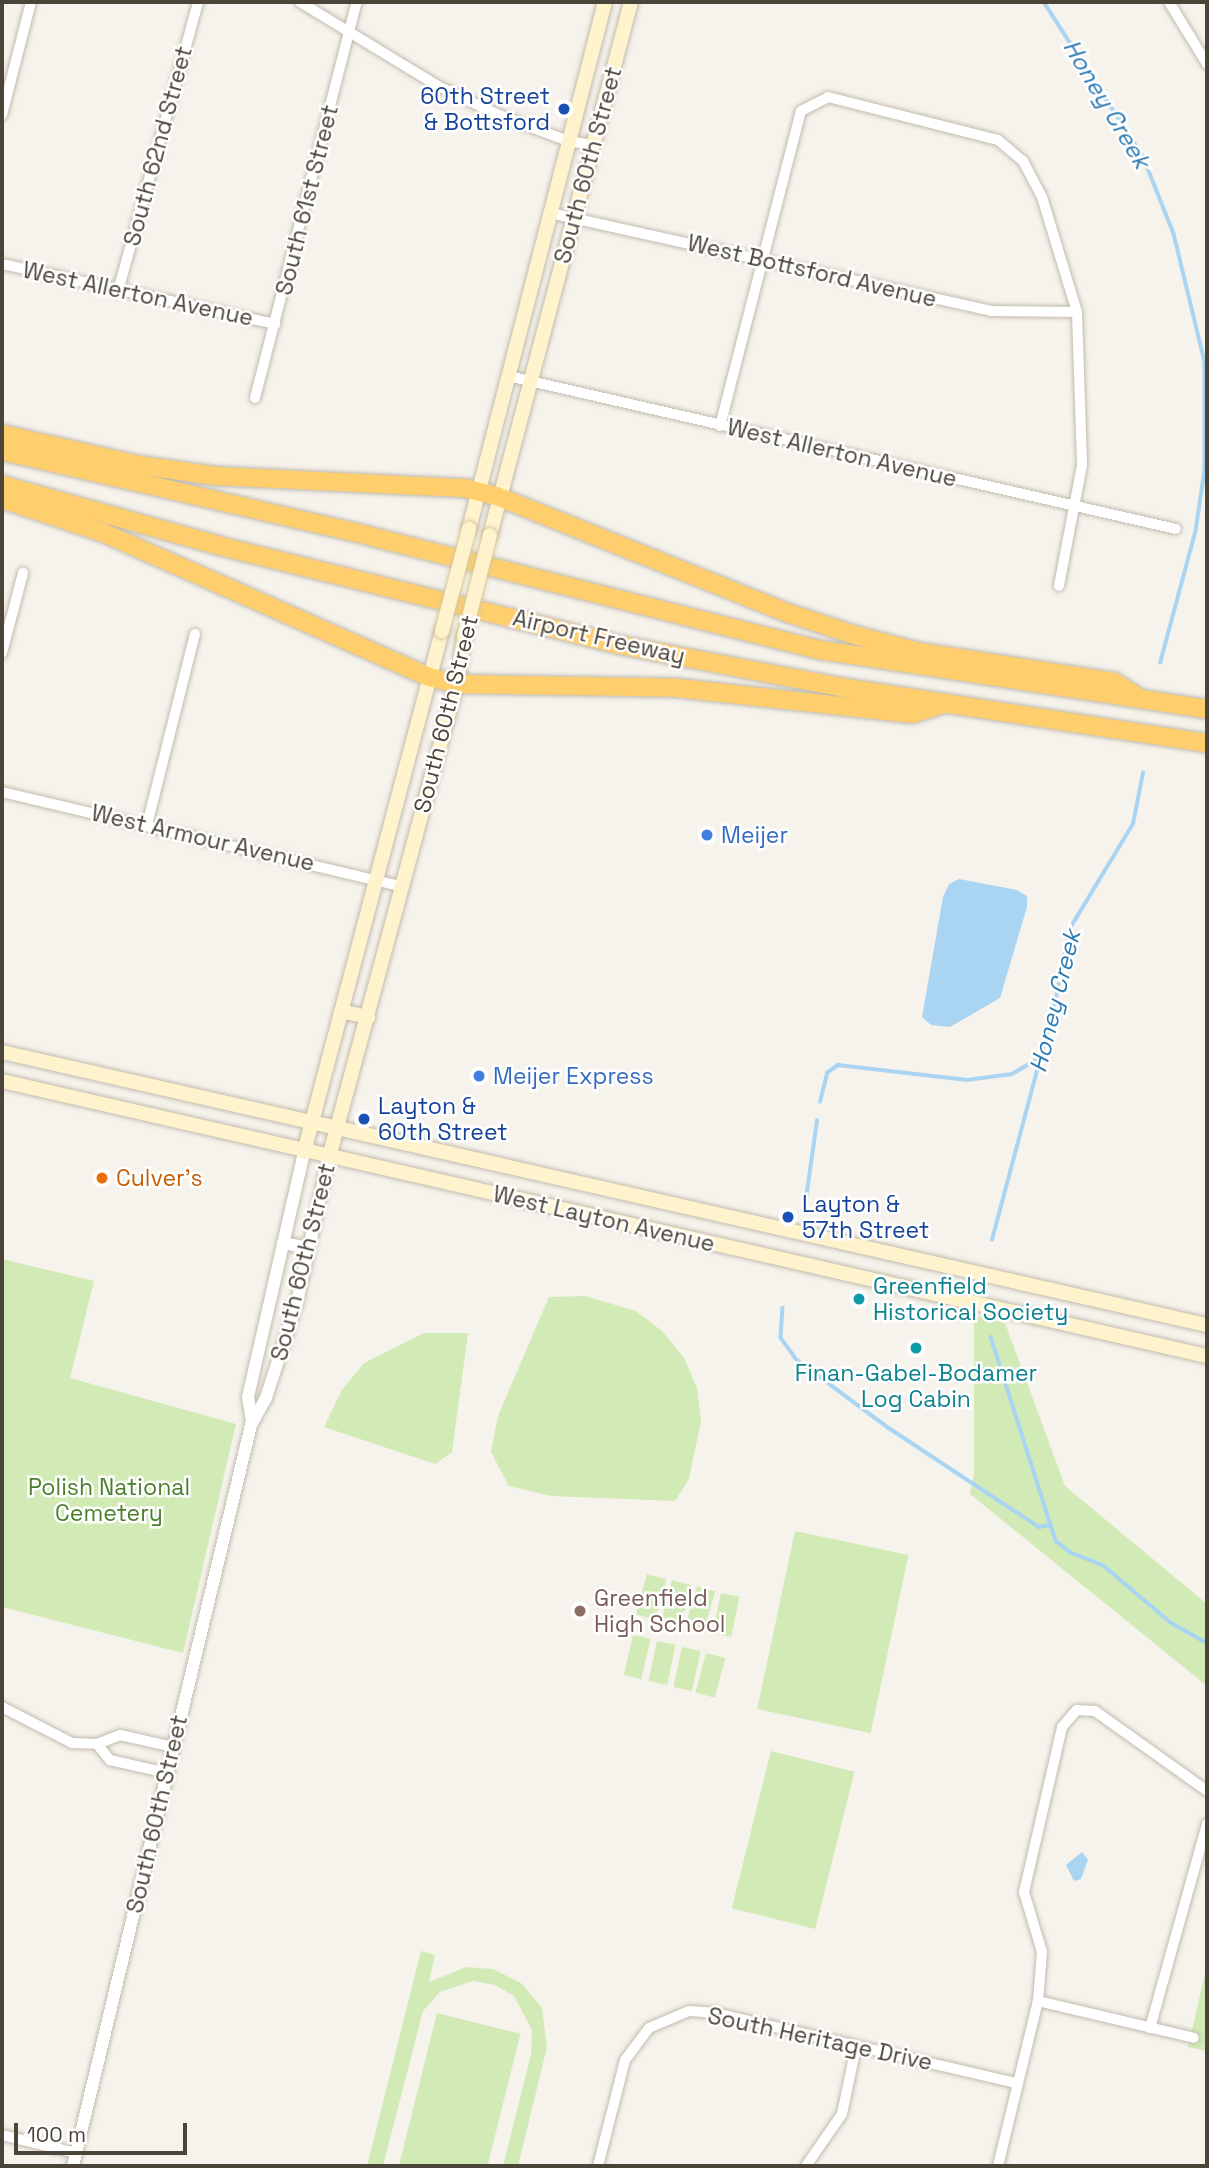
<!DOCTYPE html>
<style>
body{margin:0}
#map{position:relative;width:1209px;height:2168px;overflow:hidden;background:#f6f3ec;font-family:"Space Grotesk",sans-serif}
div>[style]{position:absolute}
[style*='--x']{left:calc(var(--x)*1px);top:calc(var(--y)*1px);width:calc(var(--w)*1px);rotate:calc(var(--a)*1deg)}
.green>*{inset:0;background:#d2eab5;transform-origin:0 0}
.water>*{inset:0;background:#a9d4f2}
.stream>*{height:3.5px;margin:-1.75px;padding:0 1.75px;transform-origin:1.75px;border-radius:1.75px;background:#a9d4f2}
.roads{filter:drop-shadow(0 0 2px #c2bbae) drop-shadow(0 0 2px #c2bbae)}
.minor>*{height:10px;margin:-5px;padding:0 5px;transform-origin:5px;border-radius:5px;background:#fff}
.tertiary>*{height:12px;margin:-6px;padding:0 6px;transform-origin:6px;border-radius:6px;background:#fff}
.secondary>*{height:14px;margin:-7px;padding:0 7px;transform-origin:7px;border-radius:7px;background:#fff3cd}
.motorway>*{height:18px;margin:-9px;padding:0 9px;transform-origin:9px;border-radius:9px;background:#ffcf6e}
.bridges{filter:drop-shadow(0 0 2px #d6c79b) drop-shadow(0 0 2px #d6c79b)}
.secondary-bridge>*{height:14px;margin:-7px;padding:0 7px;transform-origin:7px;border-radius:7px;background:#fff3cd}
.dots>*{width:19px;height:19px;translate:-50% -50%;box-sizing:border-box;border:4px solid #fff;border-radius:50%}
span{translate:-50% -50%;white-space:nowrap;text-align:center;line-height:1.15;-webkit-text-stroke:5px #fff;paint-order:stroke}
.transit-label{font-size:23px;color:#164399}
.right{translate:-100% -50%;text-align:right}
.left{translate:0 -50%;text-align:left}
.street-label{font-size:23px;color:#4b4439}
.shop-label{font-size:23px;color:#366cbe}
.food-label{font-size:23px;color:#c56008}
.culture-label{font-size:23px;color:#0d838f}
.park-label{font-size:23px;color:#4a7f2a}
.education-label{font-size:23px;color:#785e54}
.water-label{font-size:24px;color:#2e7ab2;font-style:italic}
.frame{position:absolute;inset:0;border:4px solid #4b4439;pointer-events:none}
.scale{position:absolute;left:14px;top:2123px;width:173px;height:32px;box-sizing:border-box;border:4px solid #4b4439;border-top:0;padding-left:9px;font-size:21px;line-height:24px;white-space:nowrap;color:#4b4439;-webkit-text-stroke:5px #fff;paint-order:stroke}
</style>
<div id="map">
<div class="green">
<div style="clip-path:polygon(2px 1259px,94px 1281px,70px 1378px,236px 1424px,183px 1653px,2px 1607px)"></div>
<div style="clip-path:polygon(585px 1296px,636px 1311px,662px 1331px,684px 1358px,697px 1388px,701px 1421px,689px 1479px,675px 1501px,551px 1496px,509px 1486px,491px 1452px,498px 1416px,549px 1297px)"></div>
<div style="clip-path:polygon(974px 1315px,1005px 1323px,1065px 1486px,1207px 1604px,1207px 1686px,970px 1494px,974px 1473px)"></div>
<div style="clip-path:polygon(424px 1333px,468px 1333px,452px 1452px,435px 1464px,324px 1427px,342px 1390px,364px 1363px)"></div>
<div style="left:795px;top:1531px;width:116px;height:182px;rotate:12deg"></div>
<div style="left:647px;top:1574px;width:20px;height:42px;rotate:15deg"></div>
<div style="left:672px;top:1580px;width:20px;height:42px;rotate:15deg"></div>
<div style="left:697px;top:1586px;width:19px;height:42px;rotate:16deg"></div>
<div style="left:721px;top:1593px;width:19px;height:41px;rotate:12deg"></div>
<div style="left:633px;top:1635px;width:18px;height:41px;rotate:13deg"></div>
<div style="left:657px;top:1641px;width:19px;height:41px;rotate:12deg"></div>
<div style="left:682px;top:1647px;width:19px;height:41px;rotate:12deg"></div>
<div style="left:706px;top:1653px;width:20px;height:41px;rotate:15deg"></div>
<div style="left:771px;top:1751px;width:86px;height:162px;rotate:14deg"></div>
<div style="clip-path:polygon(421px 1951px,435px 1955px,429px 1982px,466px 1967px,493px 1969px,521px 1983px,542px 2008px,547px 2047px,518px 2166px,503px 2166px,531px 2054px,532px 2030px,514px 1996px,495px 1985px,473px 1981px,440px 1992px,423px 2011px,383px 2166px,367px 2166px)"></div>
<div style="clip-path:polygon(1207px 1965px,1207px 2051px,1188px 2047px)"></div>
<div style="left:437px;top:2013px;width:86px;height:158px;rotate:14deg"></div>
</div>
<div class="water">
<div style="clip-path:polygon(959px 879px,1017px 890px,1027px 896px,1027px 907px,1000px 998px,950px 1027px,931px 1025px,922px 1017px,943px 897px,949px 884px)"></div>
<div style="clip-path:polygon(1082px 1852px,1088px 1860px,1081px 1879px,1074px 1881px,1066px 1865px)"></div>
</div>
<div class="stream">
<div style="--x:1044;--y:2;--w:183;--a:57.3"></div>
<div style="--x:1143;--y:156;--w:84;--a:68.3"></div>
<div style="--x:1174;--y:234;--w:132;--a:76.4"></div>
<div style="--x:1205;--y:362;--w:108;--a:90"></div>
<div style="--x:1205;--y:470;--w:62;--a:98.4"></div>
<div style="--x:1196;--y:531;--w:136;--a:105"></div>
<div style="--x:820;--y:1102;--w:30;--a:-76"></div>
<div style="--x:827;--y:1073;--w:14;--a:-36"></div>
<div style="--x:838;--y:1065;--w:130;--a:6.6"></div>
<div style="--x:967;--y:1080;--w:45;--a:-7.6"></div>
<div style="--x:1012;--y:1074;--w:30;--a:-30"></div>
<div style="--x:805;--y:1206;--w:86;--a:-82"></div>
<div style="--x:992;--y:1240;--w:245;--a:-75.1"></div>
<div style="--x:1055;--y:1003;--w:74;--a:-79.1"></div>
<div style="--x:1069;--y:930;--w:124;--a:-58.9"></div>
<div style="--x:1133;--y:824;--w:52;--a:-78.9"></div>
<div style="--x:783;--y:1308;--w:30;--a:94"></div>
<div style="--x:781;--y:1338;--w:27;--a:54"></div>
<div style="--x:797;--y:1360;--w:114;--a:36.5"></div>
<div style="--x:889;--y:1428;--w:180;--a:33.4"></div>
<div style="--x:1039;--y:1527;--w:12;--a:-9"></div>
<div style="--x:991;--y:1337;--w:214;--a:72.3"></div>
<div style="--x:1056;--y:1541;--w:18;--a:38"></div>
<div style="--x:1070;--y:1552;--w:35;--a:22"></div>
<div style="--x:1103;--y:1565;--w:88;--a:40.4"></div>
<div style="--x:1170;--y:1622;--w:43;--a:29.6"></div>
</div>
<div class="roads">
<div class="minor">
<div style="--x:300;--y:2;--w:162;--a:31.3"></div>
<div style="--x:438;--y:86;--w:68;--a:25.4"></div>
<div style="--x:499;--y:115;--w:74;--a:20.6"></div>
<div style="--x:568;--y:141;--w:26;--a:9"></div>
<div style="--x:1169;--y:2;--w:73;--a:58.5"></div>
<div style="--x:2;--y:115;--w:117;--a:-75.6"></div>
<div style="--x:550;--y:213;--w:452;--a:12.5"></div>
<div style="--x:991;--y:311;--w:86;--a:0.7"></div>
<div style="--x:2;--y:264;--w:280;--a:12.4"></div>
<div style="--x:118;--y:291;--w:300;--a:-74.5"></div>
<div style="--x:508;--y:376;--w:685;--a:12.9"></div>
<div style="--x:255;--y:398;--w:409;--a:-75.6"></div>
<div style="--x:720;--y:426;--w:325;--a:-75.6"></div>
<div style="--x:801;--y:111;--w:30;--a:-27"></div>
<div style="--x:828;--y:97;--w:175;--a:14.2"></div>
<div style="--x:998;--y:140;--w:33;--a:40"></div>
<div style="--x:1023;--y:161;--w:41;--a:62.2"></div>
<div style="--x:1042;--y:197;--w:120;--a:73.1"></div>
<div style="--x:1077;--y:312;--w:153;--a:88.1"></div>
<div style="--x:1082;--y:465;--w:123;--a:100.8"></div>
<div style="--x:2;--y:653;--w:83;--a:-75.3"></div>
<div style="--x:2;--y:792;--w:412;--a:13.3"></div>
<div style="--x:147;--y:825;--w:197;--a:-75.9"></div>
<div style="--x:2;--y:1707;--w:79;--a:27.2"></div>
<div style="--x:72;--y:1743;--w:25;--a:2"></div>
<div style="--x:97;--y:1744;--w:25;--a:-21"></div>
<div style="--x:120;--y:1735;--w:54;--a:12.8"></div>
<div style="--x:97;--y:1744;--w:21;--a:51"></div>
<div style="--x:110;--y:1760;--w:58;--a:12.8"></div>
<div style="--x:1038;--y:2001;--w:160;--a:13.3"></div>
<div style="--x:1150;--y:2028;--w:212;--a:-74.4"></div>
<div style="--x:2;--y:2135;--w:76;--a:13.7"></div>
<div style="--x:598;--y:2166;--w:109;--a:-75.7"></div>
<div style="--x:625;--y:2060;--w:40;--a:-53"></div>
<div style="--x:649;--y:2028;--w:43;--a:-23"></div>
<div style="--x:689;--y:2011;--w:26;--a:4"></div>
<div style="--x:715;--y:2013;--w:310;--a:13.1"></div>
<div style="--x:806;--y:2166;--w:63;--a:-55.3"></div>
<div style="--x:842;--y:2114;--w:68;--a:-78.2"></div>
<div style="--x:998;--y:2166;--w:170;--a:-76.4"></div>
<div style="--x:1038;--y:2001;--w:49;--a:-85.3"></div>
<div style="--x:1042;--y:1952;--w:63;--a:-106.7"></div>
<div style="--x:1024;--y:1892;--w:169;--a:-77"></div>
<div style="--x:1062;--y:1727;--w:23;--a:-49"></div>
<div style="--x:1077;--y:1710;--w:18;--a:3"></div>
<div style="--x:1095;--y:1711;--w:138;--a:35.5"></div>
</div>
<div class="tertiary">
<div style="--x:283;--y:1243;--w:26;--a:11"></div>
<div style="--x:252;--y:1422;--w:25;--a:-99"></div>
<div style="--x:248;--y:1397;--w:251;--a:-77.1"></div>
<div style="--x:73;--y:2166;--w:762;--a:-76.49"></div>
<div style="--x:251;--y:1425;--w:31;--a:-61"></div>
<div style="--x:266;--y:1398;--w:101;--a:-72.1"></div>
<div style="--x:297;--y:1302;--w:148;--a:-77.6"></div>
</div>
<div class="secondary">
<div style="--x:469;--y:529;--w:544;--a:-75.53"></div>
<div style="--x:490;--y:535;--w:551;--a:-75.18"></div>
<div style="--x:341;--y:1011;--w:28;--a:13"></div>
<div style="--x:2;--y:1052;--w:1236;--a:12.77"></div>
<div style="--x:2;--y:1081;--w:1236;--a:12.86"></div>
<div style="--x:304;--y:1152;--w:539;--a:-75.16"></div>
<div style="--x:329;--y:1157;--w:490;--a:-74.9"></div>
<div style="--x:457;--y:684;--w:48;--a:-81.5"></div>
</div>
<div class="motorway">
<div style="--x:2;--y:434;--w:139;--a:12.8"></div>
<div style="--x:138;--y:465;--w:79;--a:8"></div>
<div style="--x:216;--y:476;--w:248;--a:2.8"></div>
<div style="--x:464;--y:488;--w:36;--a:14"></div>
<div style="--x:499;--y:497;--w:311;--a:21.9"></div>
<div style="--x:788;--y:613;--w:74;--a:18.2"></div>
<div style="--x:858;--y:636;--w:63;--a:14.7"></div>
<div style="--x:919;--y:652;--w:197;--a:8.7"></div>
<div style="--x:1114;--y:682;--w:25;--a:32"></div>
<div style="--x:2;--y:451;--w:377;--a:13"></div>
<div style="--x:369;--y:536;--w:466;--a:14.2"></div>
<div style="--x:821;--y:650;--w:390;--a:8.7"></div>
<div style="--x:2;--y:485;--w:226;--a:15.6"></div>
<div style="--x:220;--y:546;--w:407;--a:13.9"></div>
<div style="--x:615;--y:644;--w:235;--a:10.8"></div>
<div style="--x:846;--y:688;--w:365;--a:8.7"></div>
<div style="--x:2;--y:499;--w:108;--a:18.4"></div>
<div style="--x:104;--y:533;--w:355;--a:23.9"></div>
<div style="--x:429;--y:677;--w:29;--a:14"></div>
<div style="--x:457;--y:684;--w:221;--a:1"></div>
<div style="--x:678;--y:688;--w:235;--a:6.3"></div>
<div style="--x:912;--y:714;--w:32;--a:-18"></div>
</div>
</div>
<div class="bridges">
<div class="secondary-bridge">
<div style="--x:442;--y:631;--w:106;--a:-75.2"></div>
<div style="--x:464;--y:637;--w:105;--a:-75.7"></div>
</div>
</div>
<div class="dots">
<div style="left:564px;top:109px;background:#1a4fb4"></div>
<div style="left:707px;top:835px;background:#3f7fe0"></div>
<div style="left:479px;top:1076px;background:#3f7fe0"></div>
<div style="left:364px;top:1119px;background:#1a4fb4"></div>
<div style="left:102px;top:1178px;background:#e8710a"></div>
<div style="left:788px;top:1217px;background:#1a4fb4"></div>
<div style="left:859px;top:1299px;background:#0f9aa8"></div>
<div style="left:916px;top:1348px;background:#0f9aa8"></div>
<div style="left:580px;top:1611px;background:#8d6e63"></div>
</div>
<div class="transit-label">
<span class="right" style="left:550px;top:109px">60th Street<br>&amp; Bottsford</span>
<span class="left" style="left:378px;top:1119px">Layton &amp;<br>60th Street</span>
<span class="left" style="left:802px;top:1217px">Layton &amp;<br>57th Street</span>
</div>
<div class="street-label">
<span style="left:158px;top:146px;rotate:-75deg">South 62nd Street</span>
<span style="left:588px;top:165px;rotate:-75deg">South 60th Street</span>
<span style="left:307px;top:200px;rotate:-76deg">South 61st Street</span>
<span style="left:812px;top:271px;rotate:13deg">West Bottsford Avenue</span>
<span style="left:138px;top:294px;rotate:12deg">West Allerton Avenue</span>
<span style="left:842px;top:453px;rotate:13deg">West Allerton Avenue</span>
<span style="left:599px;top:637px;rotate:13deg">Airport Freeway</span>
<span style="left:446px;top:714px;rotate:-76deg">South 60th Street</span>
<span style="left:203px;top:838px;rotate:13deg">West Armour Avenue</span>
<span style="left:604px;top:1219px;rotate:13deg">West Layton Avenue</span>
<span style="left:303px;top:1262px;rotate:-76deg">South 60th Street</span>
<span style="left:157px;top:1814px;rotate:-77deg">South 60th Street</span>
<span style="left:820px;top:2039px;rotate:12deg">South Heritage Drive</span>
</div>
<div class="shop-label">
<span class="left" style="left:721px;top:835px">Meijer</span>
<span class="left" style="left:493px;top:1076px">Meijer Express</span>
</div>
<div class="food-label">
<span class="left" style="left:116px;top:1178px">Culver's</span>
</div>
<div class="culture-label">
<span class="left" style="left:873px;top:1299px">Greenfield<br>Historical Society</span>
<span style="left:916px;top:1386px">Finan-Gabel-Bodamer<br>Log Cabin</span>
</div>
<div class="park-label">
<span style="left:109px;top:1500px">Polish National<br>Cemetery</span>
</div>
<div class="education-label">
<span class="left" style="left:594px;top:1611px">Greenfield<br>High School</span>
</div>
<div class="water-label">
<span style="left:1107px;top:104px;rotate:59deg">Honey Creek</span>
<span style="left:1055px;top:1001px;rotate:-76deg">Honey Creek</span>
</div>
<div class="frame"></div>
<div class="scale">100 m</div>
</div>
